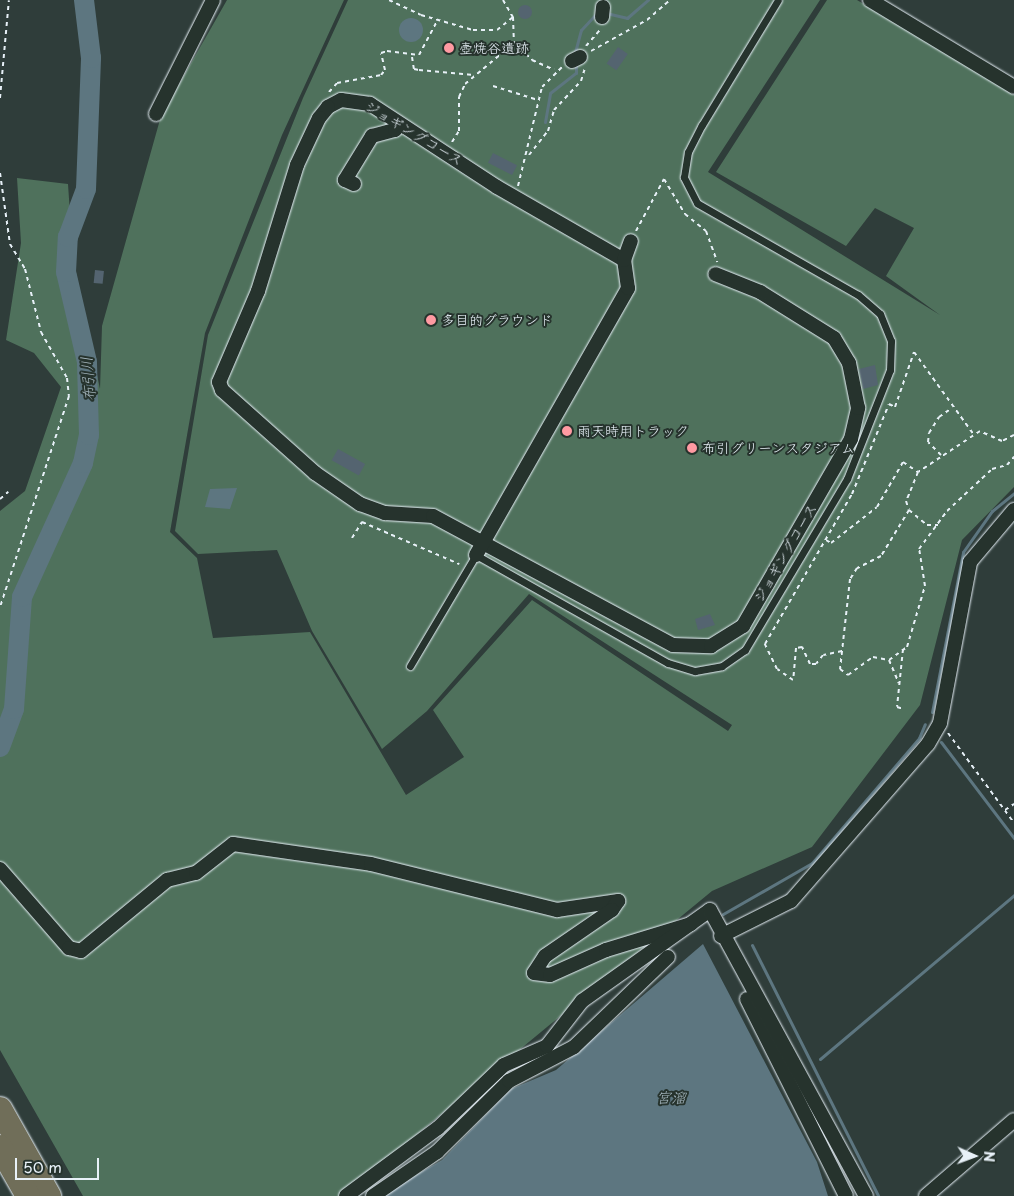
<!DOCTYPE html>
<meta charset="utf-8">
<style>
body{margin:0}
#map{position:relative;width:1014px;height:1196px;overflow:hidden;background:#2f3d3a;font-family:"Playpen Sans","Klee One",sans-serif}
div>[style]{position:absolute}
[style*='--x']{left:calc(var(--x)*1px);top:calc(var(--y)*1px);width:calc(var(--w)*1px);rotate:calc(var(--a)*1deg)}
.green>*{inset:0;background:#4f715c}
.water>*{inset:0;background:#5d7680}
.round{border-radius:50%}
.stream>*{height:3px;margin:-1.5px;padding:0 1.5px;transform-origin:1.5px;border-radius:1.5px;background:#5d7680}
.river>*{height:20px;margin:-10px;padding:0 10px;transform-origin:10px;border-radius:10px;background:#5d7680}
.building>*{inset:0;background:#546470;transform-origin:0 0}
.path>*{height:2px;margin-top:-1px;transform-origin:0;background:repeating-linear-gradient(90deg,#e8f1f8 0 4px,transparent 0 8px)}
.roads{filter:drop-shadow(0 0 1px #e8f1f8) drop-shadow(0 0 1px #e8f1f8)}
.lane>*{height:7px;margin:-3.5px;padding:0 3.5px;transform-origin:3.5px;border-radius:3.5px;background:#26332d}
.street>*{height:14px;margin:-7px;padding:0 7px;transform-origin:7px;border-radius:7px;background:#26332d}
.highway>*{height:24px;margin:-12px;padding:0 12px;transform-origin:12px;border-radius:12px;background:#706e59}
.dots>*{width:14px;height:14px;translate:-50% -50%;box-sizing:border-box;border:2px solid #26332d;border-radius:50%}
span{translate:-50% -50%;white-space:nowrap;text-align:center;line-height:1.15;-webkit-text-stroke:4px #26332d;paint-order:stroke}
.poi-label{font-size:14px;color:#e8f1f8}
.left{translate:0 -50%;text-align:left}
.street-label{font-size:14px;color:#e8f1f8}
.water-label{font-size:15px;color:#a9bac2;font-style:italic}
.north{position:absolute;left:949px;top:1131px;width:50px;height:50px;-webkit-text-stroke:4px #26332d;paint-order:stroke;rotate:92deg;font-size:14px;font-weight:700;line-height:20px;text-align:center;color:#e8f1f8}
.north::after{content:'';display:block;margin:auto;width:18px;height:22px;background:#e8f1f8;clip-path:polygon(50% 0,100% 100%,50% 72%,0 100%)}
.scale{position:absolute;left:15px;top:1158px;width:84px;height:22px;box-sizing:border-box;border:2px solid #e8f1f8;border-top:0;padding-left:6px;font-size:15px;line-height:18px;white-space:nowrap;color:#e8f1f8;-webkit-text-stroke:4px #26332d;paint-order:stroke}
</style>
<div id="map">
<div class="green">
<div style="clip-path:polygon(227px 0,344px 0,282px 135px,205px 333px,170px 532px,197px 558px,213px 638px,310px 632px,406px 795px,464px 757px,433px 710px,532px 600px,728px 731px,732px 725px,529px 594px,427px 711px,382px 749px,312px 631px,277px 550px,198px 554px,175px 531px,208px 335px,303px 98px,348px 0,820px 0,708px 172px,940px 315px,886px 276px,914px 228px,875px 208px,846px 246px,716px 172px,827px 0,857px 0,1014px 95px,1014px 487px,962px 540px,920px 705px,812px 847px,712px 891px,342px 1196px,83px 1196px,0 1050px,0 511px,25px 491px,61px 387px,34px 353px,6px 340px,21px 243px,17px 178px,68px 184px,73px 258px,100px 389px,102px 326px,161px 116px)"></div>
</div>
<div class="water">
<div class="round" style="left:399px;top:18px;width:24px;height:24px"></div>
<div style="clip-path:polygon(237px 488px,230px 509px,205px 507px,210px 489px)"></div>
<div style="clip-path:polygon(703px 944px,817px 1162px,828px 1196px,380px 1196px,442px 1160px,511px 1089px,556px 1070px)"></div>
</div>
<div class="stream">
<div style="--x:606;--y:13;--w:22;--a:13"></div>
<div style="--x:627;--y:18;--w:28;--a:-41"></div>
<div style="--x:574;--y:56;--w:27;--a:-75"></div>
<div style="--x:581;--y:30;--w:25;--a:-47"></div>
<div style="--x:545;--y:122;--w:29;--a:-80"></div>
<div style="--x:550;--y:93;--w:33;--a:-38"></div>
<div style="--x:576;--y:73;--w:11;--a:-90"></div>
<div style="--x:932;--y:712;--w:163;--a:-79"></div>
<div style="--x:963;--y:552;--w:50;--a:-54.7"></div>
<div style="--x:992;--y:511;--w:28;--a:-39"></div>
<div style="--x:941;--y:742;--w:121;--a:52.8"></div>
<div style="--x:723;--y:914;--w:103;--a:-29.8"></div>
<div style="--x:812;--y:863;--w:165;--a:-49.4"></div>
<div style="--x:919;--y:738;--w:15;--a:-67"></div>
<div style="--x:752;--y:945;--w:281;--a:63.3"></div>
<div style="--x:820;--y:1059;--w:254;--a:-40.2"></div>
</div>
<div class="river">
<div style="--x:0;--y:747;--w:40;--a:-69.8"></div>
<div style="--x:14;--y:709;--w:112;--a:-85.9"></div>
<div style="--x:22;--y:597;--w:147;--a:-65.5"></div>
<div style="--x:83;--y:463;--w:29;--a:-78"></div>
<div style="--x:89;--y:435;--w:73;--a:-91.6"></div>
<div style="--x:87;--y:362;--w:92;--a:-103.1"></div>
<div style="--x:66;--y:272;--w:35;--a:-87"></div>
<div style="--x:68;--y:237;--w:51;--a:-69.4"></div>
<div style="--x:86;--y:189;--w:131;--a:-87.8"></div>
<div style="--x:91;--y:58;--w:58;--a:-96.9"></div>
</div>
<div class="building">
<div class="round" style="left:518px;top:5px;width:14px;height:14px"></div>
<div style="left:618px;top:47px;width:12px;height:20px;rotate:35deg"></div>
<div style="left:493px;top:153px;width:27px;height:11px;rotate:27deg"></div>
<div style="left:95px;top:270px;width:9px;height:13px;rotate:6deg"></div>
<div style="clip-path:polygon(875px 365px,878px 385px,863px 389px,859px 369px)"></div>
<div style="left:338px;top:449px;width:31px;height:13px;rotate:29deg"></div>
<div style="clip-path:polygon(710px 614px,715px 625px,698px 630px,695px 619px)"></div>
</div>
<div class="path">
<div style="--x:389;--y:0;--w:35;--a:25"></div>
<div style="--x:421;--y:15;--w:54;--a:16.1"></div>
<div style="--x:473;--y:30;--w:24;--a:0"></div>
<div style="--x:497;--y:30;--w:21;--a:-39"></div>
<div style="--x:503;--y:0;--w:20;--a:60"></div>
<div style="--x:513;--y:17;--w:26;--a:88"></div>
<div style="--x:514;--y:43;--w:25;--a:43"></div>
<div style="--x:532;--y:60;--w:24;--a:24"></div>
<div style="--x:586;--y:46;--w:21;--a:-49"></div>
<div style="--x:591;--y:51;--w:64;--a:-29"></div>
<div style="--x:647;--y:20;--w:30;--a:-41"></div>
<div style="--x:412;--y:57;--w:12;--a:81"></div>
<div style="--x:414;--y:69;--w:5;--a:11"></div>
<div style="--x:419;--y:70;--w:55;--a:5.2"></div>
<div style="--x:493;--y:86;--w:47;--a:17.3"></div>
<div style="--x:329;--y:92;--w:12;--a:-48"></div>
<div style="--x:337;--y:83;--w:45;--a:-10.3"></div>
<div style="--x:381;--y:75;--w:6;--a:-51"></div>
<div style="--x:385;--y:70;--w:17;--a:-103"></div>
<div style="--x:381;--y:53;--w:6;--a:-18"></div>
<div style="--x:387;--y:51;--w:32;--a:7"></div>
<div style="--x:419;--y:55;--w:38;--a:-62"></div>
<div style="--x:0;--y:98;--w:98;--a:-84.8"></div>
<div style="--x:452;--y:142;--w:13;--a:-58"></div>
<div style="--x:459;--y:131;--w:34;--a:-90"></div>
<div style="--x:459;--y:97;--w:14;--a:-65"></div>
<div style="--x:465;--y:84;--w:64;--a:-39.9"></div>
<div style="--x:529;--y:155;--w:31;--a:-52"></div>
<div style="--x:548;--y:131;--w:22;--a:-74"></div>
<div style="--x:554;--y:110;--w:40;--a:-47"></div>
<div style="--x:581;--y:81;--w:14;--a:-73"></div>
<div style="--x:0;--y:173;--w:72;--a:82"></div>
<div style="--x:10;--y:244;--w:29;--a:59"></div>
<div style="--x:25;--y:269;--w:65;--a:75.7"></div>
<div style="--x:41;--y:332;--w:53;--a:60.5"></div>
<div style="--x:67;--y:378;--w:18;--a:84"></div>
<div style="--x:69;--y:396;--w:222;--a:108.1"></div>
<div style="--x:518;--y:186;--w:102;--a:-76.4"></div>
<div style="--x:542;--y:87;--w:28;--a:-45"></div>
<div style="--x:636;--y:231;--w:59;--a:-61.7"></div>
<div style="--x:664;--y:179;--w:41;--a:59"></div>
<div style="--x:685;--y:214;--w:27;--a:39"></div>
<div style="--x:706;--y:231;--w:33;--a:70"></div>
<div style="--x:1014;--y:435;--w:13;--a:153"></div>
<div style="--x:1002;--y:441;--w:24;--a:-156"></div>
<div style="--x:980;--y:431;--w:74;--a:146.5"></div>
<div style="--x:918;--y:472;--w:31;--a:112"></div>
<div style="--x:906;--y:501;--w:9;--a:72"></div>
<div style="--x:909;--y:510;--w:54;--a:121.3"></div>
<div style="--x:881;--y:556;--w:27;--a:153"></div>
<div style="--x:857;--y:568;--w:13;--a:122"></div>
<div style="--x:850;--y:579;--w:91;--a:96.3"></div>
<div style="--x:840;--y:669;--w:10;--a:37"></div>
<div style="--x:848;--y:675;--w:31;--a:-36"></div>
<div style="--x:873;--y:657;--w:16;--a:11"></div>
<div style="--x:889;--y:660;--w:22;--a:-36"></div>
<div style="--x:907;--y:647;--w:64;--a:-73.6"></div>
<div style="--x:925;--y:586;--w:37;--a:-99"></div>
<div style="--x:919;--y:549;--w:47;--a:-53.6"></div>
<div style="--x:947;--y:511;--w:62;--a:-43"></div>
<div style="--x:992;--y:469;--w:16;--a:-15"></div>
<div style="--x:1007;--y:465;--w:11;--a:-49"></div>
<div style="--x:941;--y:455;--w:18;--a:-135"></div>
<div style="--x:928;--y:442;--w:9;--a:-84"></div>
<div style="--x:929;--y:433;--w:19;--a:-58"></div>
<div style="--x:939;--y:417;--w:16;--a:-35"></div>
<div style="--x:0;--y:499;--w:11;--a:-41"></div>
<div style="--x:909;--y:510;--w:23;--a:40"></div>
<div style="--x:927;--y:525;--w:11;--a:0"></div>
<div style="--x:352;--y:538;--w:19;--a:-58"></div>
<div style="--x:362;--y:522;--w:106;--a:23.4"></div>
<div style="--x:826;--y:540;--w:6;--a:31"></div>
<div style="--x:831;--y:543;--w:58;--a:-38"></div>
<div style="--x:877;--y:507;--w:52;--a:-60"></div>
<div style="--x:903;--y:462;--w:18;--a:34"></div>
<div style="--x:903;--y:649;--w:58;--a:95.9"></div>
<div style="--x:897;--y:707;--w:7;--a:16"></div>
<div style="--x:842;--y:651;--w:19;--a:168"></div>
<div style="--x:823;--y:655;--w:11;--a:128"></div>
<div style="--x:816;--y:664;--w:6;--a:180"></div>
<div style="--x:810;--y:664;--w:19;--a:-115"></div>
<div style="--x:802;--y:647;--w:6;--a:171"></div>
<div style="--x:796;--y:648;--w:32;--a:95"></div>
<div style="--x:793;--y:680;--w:19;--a:-145"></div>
<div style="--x:777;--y:669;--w:28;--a:-116"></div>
<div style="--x:765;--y:644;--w:173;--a:-59.9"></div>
<div style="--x:852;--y:494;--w:97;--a:-67.7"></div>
<div style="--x:889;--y:404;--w:7;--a:27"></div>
<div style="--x:895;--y:407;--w:58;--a:-70.9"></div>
<div style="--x:914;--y:352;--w:102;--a:54.1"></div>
<div style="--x:889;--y:660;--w:25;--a:67"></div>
<div style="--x:948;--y:733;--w:112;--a:53.7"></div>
<div style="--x:1005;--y:810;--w:11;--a:-34"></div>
</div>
<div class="roads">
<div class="lane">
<div style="--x:410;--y:666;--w:129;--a:-59.3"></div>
<div style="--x:476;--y:555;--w:220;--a:29.4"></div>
<div style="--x:668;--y:663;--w:28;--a:17"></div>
<div style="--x:695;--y:671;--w:27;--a:-10"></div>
<div style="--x:722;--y:666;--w:28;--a:-35"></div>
<div style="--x:745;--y:650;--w:199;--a:-59.2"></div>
<div style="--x:847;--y:479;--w:117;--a:-68.5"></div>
<div style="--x:890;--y:370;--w:29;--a:-88"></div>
<div style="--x:891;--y:341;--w:29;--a:-112"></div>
<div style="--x:880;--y:314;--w:29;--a:-139"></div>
<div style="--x:858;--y:295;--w:185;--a:-150.3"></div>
<div style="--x:697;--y:203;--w:29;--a:-117"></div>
<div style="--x:684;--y:177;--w:25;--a:-81"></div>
<div style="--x:688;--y:152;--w:30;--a:-63"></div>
<div style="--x:702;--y:125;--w:146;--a:-58.7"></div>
</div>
<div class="street">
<div style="--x:870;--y:0;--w:168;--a:31.1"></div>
<div style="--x:602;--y:17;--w:10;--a:-84"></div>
<div style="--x:572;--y:61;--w:9;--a:-27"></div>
<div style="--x:156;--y:114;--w:127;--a:-63.4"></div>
<div style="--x:354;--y:184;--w:10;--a:-156"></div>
<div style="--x:345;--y:180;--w:52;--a:-58.5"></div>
<div style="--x:372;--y:136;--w:24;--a:-15"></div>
<div style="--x:395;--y:130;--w:7;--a:-63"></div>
<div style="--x:624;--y:260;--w:146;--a:-150.1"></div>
<div style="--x:497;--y:187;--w:152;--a:-146.8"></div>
<div style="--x:370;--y:104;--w:29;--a:-172"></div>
<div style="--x:341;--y:100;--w:15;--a:152"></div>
<div style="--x:328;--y:107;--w:14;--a:129"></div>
<div style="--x:319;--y:118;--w:52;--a:115.1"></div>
<div style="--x:297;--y:165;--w:132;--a:107.2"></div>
<div style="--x:258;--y:291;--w:99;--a:113.2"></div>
<div style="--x:219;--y:382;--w:9;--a:69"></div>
<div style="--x:222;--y:390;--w:125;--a:41.7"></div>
<div style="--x:315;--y:473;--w:55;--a:34.6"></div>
<div style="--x:360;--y:504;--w:27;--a:20"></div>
<div style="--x:385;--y:513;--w:48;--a:3.6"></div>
<div style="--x:433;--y:516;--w:272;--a:28.3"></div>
<div style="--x:673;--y:645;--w:38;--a:2"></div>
<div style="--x:711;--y:646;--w:38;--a:-32"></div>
<div style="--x:743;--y:626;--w:216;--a:-60"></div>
<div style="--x:851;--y:439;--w:32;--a:-77"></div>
<div style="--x:858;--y:408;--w:46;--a:-101.3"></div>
<div style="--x:849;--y:363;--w:29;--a:-121"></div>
<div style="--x:834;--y:338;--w:87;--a:-148.1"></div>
<div style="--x:760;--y:292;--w:48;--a:-158.2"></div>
<div style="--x:476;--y:555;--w:307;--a:-60.3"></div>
<div style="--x:628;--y:288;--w:28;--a:-98"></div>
<div style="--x:624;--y:260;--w:20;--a:-70"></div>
<div style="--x:0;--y:869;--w:105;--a:48.9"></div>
<div style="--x:69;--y:948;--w:12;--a:14"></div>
<div style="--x:81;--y:951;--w:112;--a:-39.5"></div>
<div style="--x:167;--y:880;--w:30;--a:-14"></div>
<div style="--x:196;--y:873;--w:47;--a:-38.1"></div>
<div style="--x:233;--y:844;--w:139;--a:8.2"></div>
<div style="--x:371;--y:864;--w:192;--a:13.9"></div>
<div style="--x:557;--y:910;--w:62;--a:-8.4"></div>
<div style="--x:618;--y:901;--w:11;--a:124"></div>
<div style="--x:612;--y:910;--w:81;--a:145.5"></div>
<div style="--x:545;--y:956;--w:20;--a:123"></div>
<div style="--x:534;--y:973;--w:16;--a:7"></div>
<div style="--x:550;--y:975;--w:61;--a:-24.1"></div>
<div style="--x:606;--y:950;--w:89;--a:-17"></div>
<div style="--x:721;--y:936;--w:78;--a:-26.6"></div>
<div style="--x:791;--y:901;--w:208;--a:-48.9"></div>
<div style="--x:928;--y:744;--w:24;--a:-60"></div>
<div style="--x:940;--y:723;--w:164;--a:-79.4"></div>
<div style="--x:970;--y:562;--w:68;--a:-49.8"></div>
<div style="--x:747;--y:999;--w:220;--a:63.3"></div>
<div style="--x:346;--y:1196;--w:114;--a:-36.5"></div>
<div style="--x:438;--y:1128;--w:91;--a:-43.7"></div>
<div style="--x:504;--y:1065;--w:47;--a:-23.8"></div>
<div style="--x:547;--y:1046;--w:57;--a:-52.1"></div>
<div style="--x:582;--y:1001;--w:157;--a:-35.4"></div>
<div style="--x:710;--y:910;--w:326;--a:61.4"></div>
<div style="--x:373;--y:1196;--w:78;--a:-34.5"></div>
<div style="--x:437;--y:1152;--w:101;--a:-44.6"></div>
<div style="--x:509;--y:1081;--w:73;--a:-27.6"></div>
<div style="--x:574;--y:1047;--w:130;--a:-43.8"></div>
<div style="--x:926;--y:1196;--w:116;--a:-40.8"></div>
</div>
<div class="highway">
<div style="--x:0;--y:1109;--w:100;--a:60.6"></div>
<div style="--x:0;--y:1147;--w:56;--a:60.3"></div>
</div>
</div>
<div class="dots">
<div style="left:449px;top:48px;background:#ff9aa2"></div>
<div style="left:431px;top:320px;background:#ff9aa2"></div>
<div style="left:567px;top:431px;background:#ff9aa2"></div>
<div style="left:692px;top:448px;background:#ff9aa2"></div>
</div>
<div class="poi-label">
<span class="left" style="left:459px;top:48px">壺焼谷遺跡</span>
<span class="left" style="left:441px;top:320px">多目的グラウンド</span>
<span class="left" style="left:577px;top:431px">雨天時用トラック</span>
<span class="left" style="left:702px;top:448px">布引グリーンスタジアム</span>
</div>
<div class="street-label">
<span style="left:414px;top:133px;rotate:31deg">ジョギングコース</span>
<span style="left:785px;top:553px;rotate:-60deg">ジョギングコース</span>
</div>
<div class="water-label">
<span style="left:87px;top:379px;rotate:-95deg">布引川</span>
<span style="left:671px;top:1097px">宮溜</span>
</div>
<div class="north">N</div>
<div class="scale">50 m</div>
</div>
